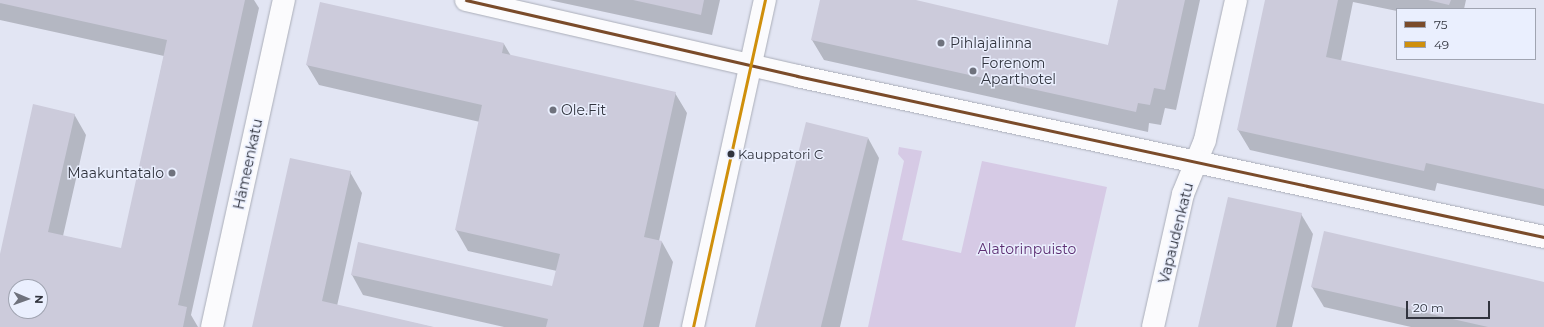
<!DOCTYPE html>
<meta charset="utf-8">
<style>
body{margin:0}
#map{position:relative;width:1544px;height:327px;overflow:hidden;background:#e2e5f3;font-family:Montserrat,sans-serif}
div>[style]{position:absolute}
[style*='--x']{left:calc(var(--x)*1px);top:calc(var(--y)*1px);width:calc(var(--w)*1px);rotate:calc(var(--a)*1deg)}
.green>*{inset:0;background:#d6cae5}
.shadow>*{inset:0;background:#0003}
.building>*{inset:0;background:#cccbdb;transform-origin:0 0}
.roads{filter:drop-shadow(0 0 1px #aaadb8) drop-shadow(0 0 1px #aaadb8)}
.minor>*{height:22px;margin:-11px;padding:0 11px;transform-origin:11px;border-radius:11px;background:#fbfbfd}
.secondary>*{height:22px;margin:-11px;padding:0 11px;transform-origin:11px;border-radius:11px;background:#fbfbfd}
.bus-1>*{height:3px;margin:-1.5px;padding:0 1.5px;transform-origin:1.5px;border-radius:1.5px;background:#7a4b2a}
.bus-2>*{height:3px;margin:-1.5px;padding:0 1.5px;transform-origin:1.5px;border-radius:1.5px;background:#cf8f0c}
.dots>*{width:11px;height:11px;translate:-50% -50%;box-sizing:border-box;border:2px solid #eaeffe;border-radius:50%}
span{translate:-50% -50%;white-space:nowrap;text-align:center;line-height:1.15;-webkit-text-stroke:3px #eaeffe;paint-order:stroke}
.bus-label{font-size:13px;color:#31343e}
.left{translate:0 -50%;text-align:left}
.poi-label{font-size:14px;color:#31343e}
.right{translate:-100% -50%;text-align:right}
.street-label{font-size:14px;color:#31343e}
.park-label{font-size:14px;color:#5d2e72}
.legend{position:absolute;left:1396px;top:8px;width:140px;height:52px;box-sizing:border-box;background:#eaeffe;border:1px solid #a0a4b1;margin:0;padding:5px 7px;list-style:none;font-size:12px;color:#31343e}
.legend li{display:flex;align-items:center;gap:8px;height:20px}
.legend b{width:20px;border:1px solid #a0a4b1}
.north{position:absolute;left:8px;top:279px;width:40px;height:40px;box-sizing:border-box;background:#eaeffe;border:1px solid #a0a4b1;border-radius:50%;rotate:92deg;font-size:11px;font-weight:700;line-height:16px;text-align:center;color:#31343e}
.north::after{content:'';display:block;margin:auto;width:14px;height:18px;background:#6f727d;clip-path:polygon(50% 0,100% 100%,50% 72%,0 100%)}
.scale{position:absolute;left:1406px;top:301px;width:84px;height:18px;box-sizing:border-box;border:2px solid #31343e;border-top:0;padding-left:5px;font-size:12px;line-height:14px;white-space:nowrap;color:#31343e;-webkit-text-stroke:3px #eaeffe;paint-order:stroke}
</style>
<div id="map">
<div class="green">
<div style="clip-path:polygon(899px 147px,922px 151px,902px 240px,961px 253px,982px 161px,1107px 187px,1075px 327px,868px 327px,904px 161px,898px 154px)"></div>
</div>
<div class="shadow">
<div style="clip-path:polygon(evenodd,0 0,254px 0,259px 8px,191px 315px,198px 327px,0 327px,0 259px,74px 114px,86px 135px,63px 236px,122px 249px,164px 56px,0 20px,0 0,16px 287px,40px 287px,40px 311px,16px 311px,16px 287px)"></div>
<div style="clip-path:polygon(549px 0,720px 0,712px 35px)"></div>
<div style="clip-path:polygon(821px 0,912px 0,1108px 47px,1119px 0,1200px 0,1176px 110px,1165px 108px,1161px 125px,1149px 123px,1148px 132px,824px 60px,812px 40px)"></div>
<div style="clip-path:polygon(1266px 0,1466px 0,1464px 9px,1397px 9px,1397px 11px,1353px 2px,1341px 61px,1544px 105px,1544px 206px,1437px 183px,1435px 191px,1250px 150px,1238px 130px)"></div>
<div style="clip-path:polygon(504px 44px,511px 56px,675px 93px,687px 113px,659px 241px,662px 242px,673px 262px,659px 327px,504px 327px,363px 295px,352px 275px,553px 287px,557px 271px,468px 251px,456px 230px,480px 122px,319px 85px,307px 65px)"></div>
<div style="clip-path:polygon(868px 138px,879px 158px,840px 327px,760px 327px)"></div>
<div style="clip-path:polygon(350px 172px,362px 193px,337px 306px,432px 327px,253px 327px)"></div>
<div style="clip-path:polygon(1301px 214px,1313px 234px,1292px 327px,1199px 327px)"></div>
<div style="clip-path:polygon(1544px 283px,1544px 327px,1411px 327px,1324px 307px,1312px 287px)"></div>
</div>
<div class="building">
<div style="clip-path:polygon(evenodd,0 0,245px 0,178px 305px,187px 307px,183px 327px,0 327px,0 254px,33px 104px,75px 114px,48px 232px,121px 248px,167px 40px,0 3px,0 0,16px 287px,40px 287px,40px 311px,16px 311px,16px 287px)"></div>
<div style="clip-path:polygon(633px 0,704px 0,701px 15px)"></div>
<div style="clip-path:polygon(820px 0,916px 0,1108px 45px,1118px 0,1185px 0,1165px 90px,1154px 88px,1150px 105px,1138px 103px,1136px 112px,811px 40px)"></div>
<div style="clip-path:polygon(1265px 0,1338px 0,1326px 57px,1544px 104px,1544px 189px,1426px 163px,1424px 171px,1237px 130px)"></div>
<div style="clip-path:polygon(1428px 0,1451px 0,1449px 5px)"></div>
<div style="clip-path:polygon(320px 2px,504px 43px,502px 53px,676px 92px,644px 237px,662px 241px,643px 327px,546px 327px,548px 319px,351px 275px,358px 242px,552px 286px,560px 254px,455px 230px,482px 105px,306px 65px)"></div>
<div style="left:806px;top:122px;width:64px;height:211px;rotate:14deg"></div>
<div style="clip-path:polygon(290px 158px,351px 171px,322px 301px,434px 327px,252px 327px)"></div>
<div style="clip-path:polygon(1228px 197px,1302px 213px,1276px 327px,1198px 327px)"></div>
<div style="clip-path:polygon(1324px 231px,1544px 282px,1544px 327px,1488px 327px,1311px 287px)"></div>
</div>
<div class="roads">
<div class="minor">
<div style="--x:466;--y:0;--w:340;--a:12.9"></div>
<div style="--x:797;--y:76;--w:764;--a:12.16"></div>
<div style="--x:212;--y:327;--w:335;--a:-77.6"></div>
</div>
<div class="secondary">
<div style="--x:693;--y:327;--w:335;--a:-77.6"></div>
<div style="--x:1153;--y:327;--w:136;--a:-77.3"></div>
<div style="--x:1183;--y:194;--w:58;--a:-67.8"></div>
<div style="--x:1205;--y:140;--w:143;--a:-77.5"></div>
</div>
</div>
<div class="bus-1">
<div style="--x:466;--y:0;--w:340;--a:12.9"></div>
<div style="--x:797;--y:76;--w:764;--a:12.16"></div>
</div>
<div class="bus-2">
<div style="--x:693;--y:327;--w:335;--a:-77.6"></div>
</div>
<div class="dots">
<div style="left:941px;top:43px;background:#6f727d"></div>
<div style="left:973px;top:71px;background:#6f727d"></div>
<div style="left:553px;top:110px;background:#6f727d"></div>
<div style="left:731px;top:154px;background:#31343e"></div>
<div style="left:172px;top:173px;background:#6f727d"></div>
</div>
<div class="bus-label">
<span class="left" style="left:738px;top:154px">Kauppatori C</span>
</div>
<div class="poi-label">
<span class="left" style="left:950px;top:43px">Pihlajalinna</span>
<span class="left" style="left:981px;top:71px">Forenom<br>Aparthotel</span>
<span class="left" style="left:561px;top:110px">Ole.Fit</span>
<span class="right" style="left:164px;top:173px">Maakuntatalo</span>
</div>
<div class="street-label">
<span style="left:248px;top:164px;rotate:-78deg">Hämeenkatu</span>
<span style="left:1176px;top:233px;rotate:-76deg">Vapaudenkatu</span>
</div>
<div class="park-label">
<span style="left:1027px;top:249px">Alatorinpuisto</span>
</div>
<ul class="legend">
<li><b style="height:5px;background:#7a4b2a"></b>75</li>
<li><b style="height:5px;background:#cf8f0c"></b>49</li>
</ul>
<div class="north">N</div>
<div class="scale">20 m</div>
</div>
